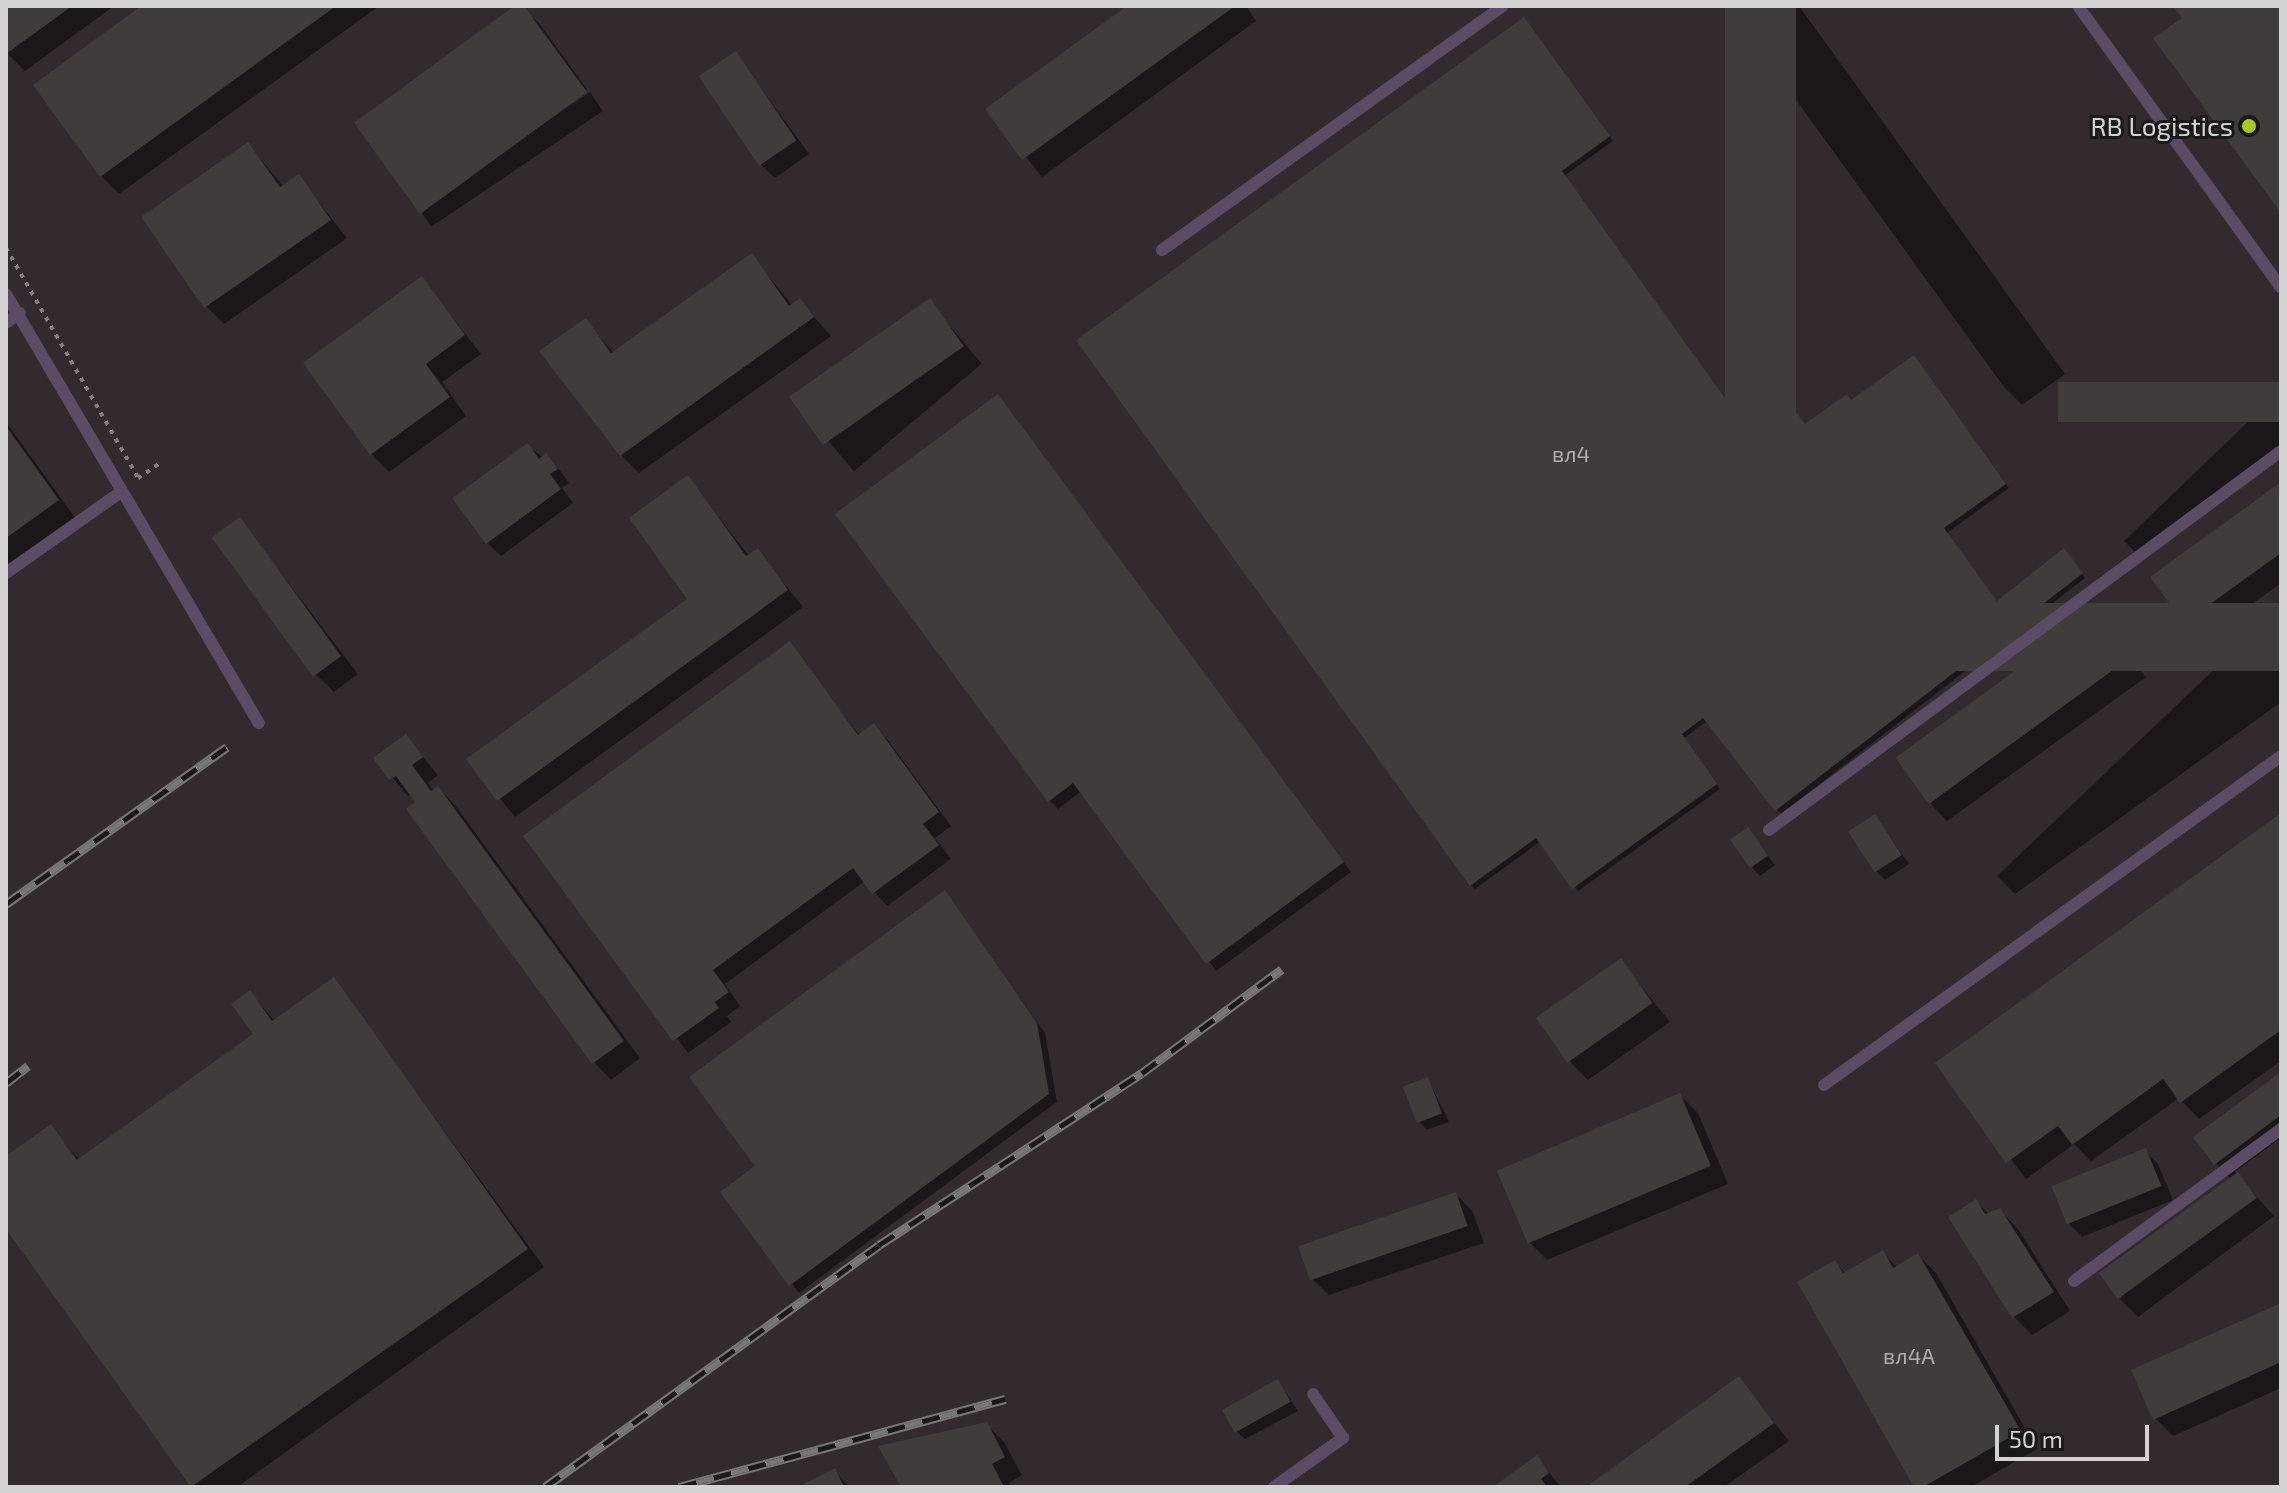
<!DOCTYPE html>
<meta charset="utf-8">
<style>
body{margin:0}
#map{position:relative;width:2287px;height:1493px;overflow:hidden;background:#252224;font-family:"Exo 2",sans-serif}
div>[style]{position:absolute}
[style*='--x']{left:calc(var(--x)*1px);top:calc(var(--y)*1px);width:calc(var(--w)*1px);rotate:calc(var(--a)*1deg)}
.built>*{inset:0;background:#332a2f;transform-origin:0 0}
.shadow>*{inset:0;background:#0007;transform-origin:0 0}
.building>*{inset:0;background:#403c3c;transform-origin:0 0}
.path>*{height:4px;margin-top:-2px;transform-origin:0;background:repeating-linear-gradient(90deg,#827f81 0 4px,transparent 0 10px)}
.service>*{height:12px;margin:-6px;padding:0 6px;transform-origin:6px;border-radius:6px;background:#5b4b64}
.rail>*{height:9px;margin-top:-4.5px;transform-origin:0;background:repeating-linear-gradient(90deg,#1b181a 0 18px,#797678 0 36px);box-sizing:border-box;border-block:2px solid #797678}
.dots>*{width:22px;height:22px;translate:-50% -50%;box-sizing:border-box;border:4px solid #1b181a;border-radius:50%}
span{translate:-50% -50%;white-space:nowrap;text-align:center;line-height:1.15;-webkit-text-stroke:6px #1b181a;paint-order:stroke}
.number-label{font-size:22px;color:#afacad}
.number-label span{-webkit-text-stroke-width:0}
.poi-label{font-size:26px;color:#d4d2d3}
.right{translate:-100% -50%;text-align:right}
.frame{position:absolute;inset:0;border:8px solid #d4d2d3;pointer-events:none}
.scale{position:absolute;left:1995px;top:1425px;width:154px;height:36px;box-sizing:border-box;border:4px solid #d4d2d3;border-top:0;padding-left:10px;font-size:24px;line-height:28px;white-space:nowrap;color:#d4d2d3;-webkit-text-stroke:6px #1b181a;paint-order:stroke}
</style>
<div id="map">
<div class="built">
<div style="left:6px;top:6px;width:2275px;height:1481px"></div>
</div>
<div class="shadow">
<div style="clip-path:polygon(6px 6px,114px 6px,25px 71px,6px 52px)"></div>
<div style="clip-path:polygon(145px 6px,379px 6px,119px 194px,101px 176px)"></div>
<div style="clip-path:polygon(517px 6px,538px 22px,587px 89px,422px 210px)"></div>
<div style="clip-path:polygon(1130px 6px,1246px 6px,1256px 21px,1042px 177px,988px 109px)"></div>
<div style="clip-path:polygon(1728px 6px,1799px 6px,2065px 374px,2022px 405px,2004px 387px)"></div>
<div style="clip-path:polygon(1528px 24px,1613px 141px,1564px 176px,1738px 417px,1806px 426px,1917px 361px,2009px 488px,1947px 533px,1997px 603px,2068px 555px,2085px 578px,1781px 814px,1707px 721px,1684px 738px,1720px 789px,1578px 891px,1541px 841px,1475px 889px,1471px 885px)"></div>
<div style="clip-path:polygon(736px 54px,809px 154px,775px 178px,761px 165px)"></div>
<div style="left:590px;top:92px;width:23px;height:207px;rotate:56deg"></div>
<div style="clip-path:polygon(248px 144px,284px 187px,299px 177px,347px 238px,224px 324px,206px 306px)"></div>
<div style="clip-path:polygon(751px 255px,793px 306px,800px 301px,831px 336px,639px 473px,621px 455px,585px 321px,614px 353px)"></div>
<div style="clip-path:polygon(422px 279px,481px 354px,442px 382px,466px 416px,389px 472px,371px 454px)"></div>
<div style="left:929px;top:301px;width:82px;height:167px;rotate:50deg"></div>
<div style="clip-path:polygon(2281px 390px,2281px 453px,2142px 559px,2124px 541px)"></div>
<div style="clip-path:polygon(1006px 405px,1351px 872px,1216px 971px,1082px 791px,1058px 809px,1049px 800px)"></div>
<div style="clip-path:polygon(6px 422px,76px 519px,6px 569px)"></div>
<div style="clip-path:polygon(528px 446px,559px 469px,569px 483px,562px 488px,573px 503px,501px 556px,487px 543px)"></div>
<div style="clip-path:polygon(688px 478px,749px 556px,757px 550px,803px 607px,515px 817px,469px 760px,689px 600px)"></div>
<div style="clip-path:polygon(2281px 485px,2281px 583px,2203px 640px,2185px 622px)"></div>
<div style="clip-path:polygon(240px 520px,358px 674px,334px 692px,316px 675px)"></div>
<div style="clip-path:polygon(2281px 606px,2281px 702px,2015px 894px,1997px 876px)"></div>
<div style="clip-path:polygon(2096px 615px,2146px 677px,1947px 821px,1930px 803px)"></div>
<div style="clip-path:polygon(789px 644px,860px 736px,874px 726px,887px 739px,951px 826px,935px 838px,951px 859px,887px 906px,865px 881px,725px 984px,740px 1006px,727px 1016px,731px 1022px,688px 1053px,526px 836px)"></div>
<div style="clip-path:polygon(406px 737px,438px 775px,428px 783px,434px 791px,438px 788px,455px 805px,640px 1058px,611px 1080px,594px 1062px,412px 794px,408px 796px,376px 758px)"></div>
<div style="clip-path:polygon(1875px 816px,1909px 864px,1885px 880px,1877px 872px)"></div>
<div style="clip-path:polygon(2281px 816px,2281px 1061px,2199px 1119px,2179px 1098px,2091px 1161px,2074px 1144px,2026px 1179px,1937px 1063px)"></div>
<div style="clip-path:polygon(1748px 830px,1775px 865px,1760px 876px,1752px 867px)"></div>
<div style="clip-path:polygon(944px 893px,1045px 1033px,1057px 1102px,799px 1293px,723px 1192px,757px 1167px)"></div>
<div style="clip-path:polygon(1621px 961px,1670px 1022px,1588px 1080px,1570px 1062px)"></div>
<div style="clip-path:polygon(333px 979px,544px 1267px,237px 1487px,193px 1487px,6px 1225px,6px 1158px,51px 1126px,80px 1161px,256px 1035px,250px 993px,275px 1021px)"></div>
<div style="clip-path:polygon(2281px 1076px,2281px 1138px,2235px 1172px,2274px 1216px,2138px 1317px,2120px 1299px,2231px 1179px,2216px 1164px)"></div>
<div style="clip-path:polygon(1428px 1079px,1449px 1122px,1427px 1130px,1418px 1121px)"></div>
<div style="clip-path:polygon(1680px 1095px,1698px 1113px,1728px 1184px,1547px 1260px,1529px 1242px)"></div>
<div style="clip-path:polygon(2145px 1151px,2158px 1164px,2173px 1200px,2082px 1237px,2069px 1224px)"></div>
<div style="clip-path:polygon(1456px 1194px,1473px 1212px,1484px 1243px,1329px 1295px,1311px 1278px)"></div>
<div style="clip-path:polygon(1976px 1201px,1990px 1215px,2000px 1210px,2018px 1229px,2070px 1311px,2032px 1335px,2014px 1317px,1951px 1217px)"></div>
<div style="clip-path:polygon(1883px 1253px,1897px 1267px,1918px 1255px,1936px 1273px,2037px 1449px,1971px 1487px,1917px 1487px,1835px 1262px,1846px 1274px)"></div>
<div style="clip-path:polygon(2281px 1305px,2281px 1388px,2173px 1436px,2155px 1418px)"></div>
<div style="clip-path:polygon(1739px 1379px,1789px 1441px,1724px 1487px,1589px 1487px)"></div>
<div style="clip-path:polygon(1278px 1381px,1298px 1411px,1245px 1439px,1236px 1431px)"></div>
<div style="clip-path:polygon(986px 1424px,1004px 1442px,1022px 1475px,1009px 1483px,1011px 1487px,903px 1487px)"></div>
<div style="clip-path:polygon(1537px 1458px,1561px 1487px,1496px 1487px)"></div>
<div style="clip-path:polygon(835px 1471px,849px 1487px,804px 1487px)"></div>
</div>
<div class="building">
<div style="clip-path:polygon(6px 6px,72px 6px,6px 54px)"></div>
<div style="clip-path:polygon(141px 6px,336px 6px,100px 177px,33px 85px)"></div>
<div style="clip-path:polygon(514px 6px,524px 6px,587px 92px,420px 214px,354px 123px)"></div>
<div style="clip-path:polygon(1127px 6px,1235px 6px,1022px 160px,985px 109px)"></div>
<div style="left:1725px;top:6px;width:71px;height:473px"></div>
<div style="clip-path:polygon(2173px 6px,2281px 6px,2281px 213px,2153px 38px,2182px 18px)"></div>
<div style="clip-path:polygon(1524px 17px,1610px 136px,1562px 171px,1737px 415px,1777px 386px,1805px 424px,1847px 394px,1851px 400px,1914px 355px,2006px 484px,1944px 528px,1997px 601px,2064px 548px,2083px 573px,1775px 811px,1703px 718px,1682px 734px,1717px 784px,1572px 889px,1536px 838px,1470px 886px,1076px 340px)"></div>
<div style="left:736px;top:51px;width:108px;height:45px;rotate:56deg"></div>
<div style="clip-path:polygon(248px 142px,280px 187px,299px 174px,331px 220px,204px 308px,141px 217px)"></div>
<div style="clip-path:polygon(752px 253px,789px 306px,800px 298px,814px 317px,620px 456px,539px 351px,586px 318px,611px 353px)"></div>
<div style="clip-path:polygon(422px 276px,465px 335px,426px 364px,450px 397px,370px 455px,303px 363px)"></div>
<div style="left:930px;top:298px;width:59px;height:172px;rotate:55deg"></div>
<div style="left:2281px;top:382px;width:40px;height:223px;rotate:90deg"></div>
<div style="clip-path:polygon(998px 394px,1344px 862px,1206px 964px,1073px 783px,1048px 802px,835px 514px)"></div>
<div style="clip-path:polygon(6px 426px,59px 500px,6px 538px)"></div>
<div style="clip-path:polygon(528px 443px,539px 459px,546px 453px,558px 469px,550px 474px,561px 489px,486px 544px,452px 498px)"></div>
<div style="clip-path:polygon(688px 475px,746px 556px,758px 548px,788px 590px,497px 801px,466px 759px,687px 599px,629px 518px)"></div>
<div style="clip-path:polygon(2281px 482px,2281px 553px,2184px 623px,2150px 577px)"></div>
<div style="left:240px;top:517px;width:172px;height:35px;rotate:54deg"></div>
<div style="left:2281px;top:603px;width:68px;height:392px;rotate:90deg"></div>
<div style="left:2096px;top:612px;width:57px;height:248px;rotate:54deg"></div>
<div style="clip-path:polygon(790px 641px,858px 735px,874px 723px,939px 812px,923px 824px,939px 845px,872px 894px,853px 868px,713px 970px,729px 992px,715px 1002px,719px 1008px,673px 1041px,523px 836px)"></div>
<div style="clip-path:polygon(406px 734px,423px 757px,412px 765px,431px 791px,438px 786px,624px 1041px,592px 1064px,406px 809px,415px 802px,396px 776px,389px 780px,373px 758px)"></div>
<div style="clip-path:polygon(2281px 813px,2281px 1030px,2180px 1103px,2163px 1079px,2072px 1145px,2058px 1126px,2006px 1163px,1935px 1063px)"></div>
<div style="left:1875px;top:814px;width:49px;height:32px;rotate:57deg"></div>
<div style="left:1748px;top:827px;width:35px;height:22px;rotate:55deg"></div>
<div style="clip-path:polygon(945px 890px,1037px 1023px,1049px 1094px,789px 1286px,720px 1192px,755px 1166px,689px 1077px)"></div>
<div style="left:1621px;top:958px;width:55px;height:104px;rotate:55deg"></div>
<div style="clip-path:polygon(334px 977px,528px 1249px,191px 1487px,6px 1229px,6px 1156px,51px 1124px,77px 1160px,253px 1034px,231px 1004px,250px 990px,272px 1021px)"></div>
<div style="clip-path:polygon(2281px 1072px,2281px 1115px,2214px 1165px,2193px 1137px)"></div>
<div style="left:1428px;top:1077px;width:39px;height:27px;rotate:69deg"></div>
<div style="left:1680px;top:1093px;width:79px;height:199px;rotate:67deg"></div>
<div style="left:2146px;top:1148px;width:41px;height:102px;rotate:68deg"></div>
<div style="left:2238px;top:1172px;width:32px;height:172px;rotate:54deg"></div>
<div style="left:1456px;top:1192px;width:36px;height:167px;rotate:71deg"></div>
<div style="clip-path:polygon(1976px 1199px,1985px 1214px,2000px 1208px,2054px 1292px,2012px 1318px,1948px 1217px)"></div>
<div style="clip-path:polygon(1883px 1250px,1893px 1268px,1918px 1253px,2021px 1431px,1923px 1487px,1914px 1487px,1797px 1282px,1835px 1260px,1843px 1273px)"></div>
<div style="clip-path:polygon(2281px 1303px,2281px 1362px,2153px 1420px,2131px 1370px)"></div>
<div style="clip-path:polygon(1739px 1376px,1774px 1423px,1685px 1487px,1586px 1487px)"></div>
<div style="left:1278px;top:1379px;width:26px;height:64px;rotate:61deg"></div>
<div style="clip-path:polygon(987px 1422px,1005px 1457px,992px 1464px,1004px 1487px,901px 1487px,878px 1446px)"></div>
<div style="clip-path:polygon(1537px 1455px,1549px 1473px,1541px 1479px,1547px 1487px,1493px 1487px)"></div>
<div style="clip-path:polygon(835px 1468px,844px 1487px,798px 1487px)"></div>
</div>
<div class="path">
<div style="--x:6;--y:248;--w:265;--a:60.1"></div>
<div style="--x:138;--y:478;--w:25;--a:-34"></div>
</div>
<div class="service">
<div style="--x:2078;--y:6;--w:347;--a:54.2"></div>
<div style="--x:1162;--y:250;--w:419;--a:-35.6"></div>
<div style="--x:6;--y:294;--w:498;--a:59.5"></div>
<div style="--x:6;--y:323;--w:17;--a:-36"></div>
<div style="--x:6;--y:573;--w:141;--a:-35.2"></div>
<div style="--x:1769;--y:830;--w:637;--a:-36.51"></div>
<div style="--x:1824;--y:1085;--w:563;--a:-35.75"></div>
<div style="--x:2074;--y:1281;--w:257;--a:-36.3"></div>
<div style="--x:1274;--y:1487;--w:85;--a:-35.4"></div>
<div style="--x:1343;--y:1438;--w:53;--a:-124.3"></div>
</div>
<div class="rail">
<div style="--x:6;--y:904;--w:271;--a:-35.4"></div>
<div style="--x:6;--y:1083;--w:28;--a:-38"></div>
<div style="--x:545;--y:1487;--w:412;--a:-35.9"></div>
<div style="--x:879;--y:1245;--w:314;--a:-33.2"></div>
<div style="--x:1142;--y:1073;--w:174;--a:-36.6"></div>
<div style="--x:679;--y:1487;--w:338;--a:-15.1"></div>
</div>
<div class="dots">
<div style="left:2249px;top:126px;background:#a6c820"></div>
</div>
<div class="number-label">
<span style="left:1571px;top:454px">вл4</span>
<span style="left:1909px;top:1356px">вл4А</span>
</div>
<div class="poi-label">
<span class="right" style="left:2233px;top:126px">RB Logistics</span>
</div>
<div class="frame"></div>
<div class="scale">50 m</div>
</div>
